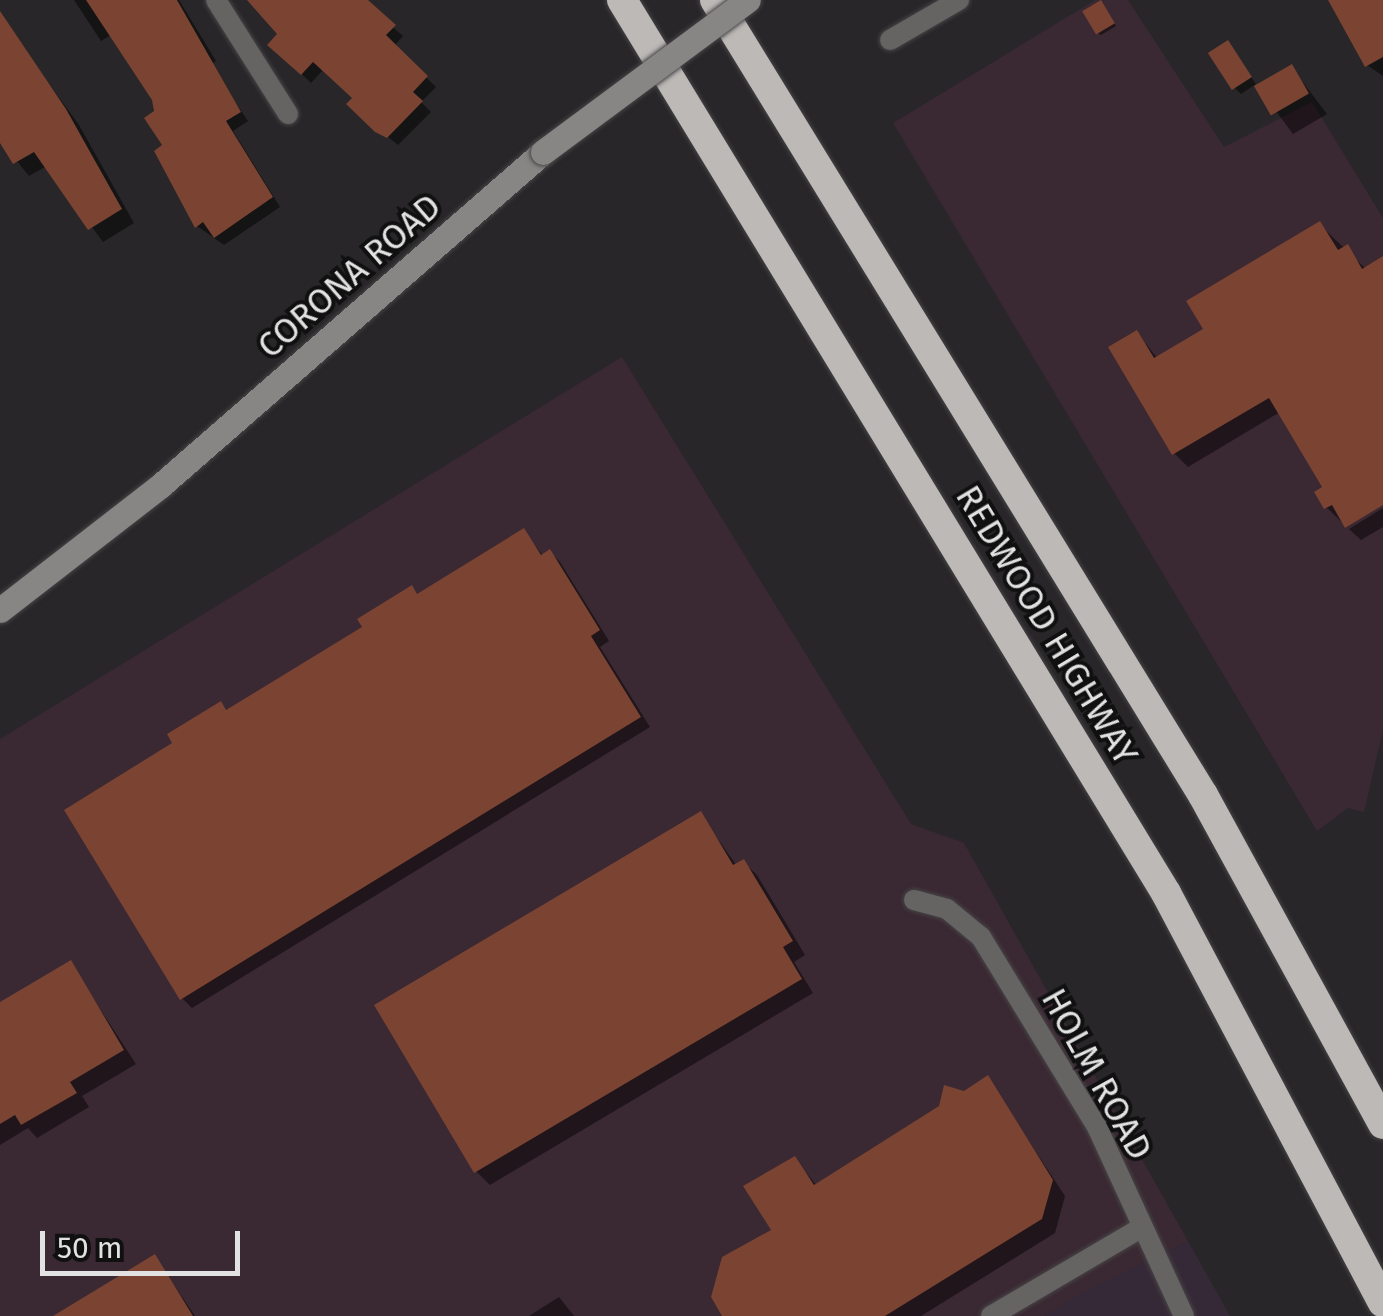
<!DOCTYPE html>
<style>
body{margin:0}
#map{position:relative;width:1383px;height:1316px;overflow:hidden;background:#282628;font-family:"Fira Sans",sans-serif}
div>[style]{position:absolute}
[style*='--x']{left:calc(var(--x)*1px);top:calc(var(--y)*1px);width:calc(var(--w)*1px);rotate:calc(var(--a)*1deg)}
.commercial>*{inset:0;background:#3a2832}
.industrial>*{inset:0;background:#362937}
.shadow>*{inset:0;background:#0007}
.building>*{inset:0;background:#7a4332;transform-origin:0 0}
.roads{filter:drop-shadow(0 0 2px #464446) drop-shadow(0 0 2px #464446)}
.street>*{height:20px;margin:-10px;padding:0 10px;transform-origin:10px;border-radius:10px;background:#656463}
.secondary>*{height:25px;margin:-12.5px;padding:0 12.5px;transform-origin:12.5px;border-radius:12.5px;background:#888685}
.highway>*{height:30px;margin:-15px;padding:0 15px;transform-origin:15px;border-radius:15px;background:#bcb9b7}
.bridges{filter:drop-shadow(0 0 2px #464446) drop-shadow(0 0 2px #464446)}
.secondary-bridge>*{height:25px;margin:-12.5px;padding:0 12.5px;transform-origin:12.5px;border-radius:12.5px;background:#888685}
span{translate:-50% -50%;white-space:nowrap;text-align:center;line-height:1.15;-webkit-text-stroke:8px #101011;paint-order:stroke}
.street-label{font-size:35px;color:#e3e2e3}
.scale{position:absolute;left:40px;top:1231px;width:200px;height:45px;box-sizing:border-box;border:5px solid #e3e2e3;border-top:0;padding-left:12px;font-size:30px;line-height:35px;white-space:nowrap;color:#e3e2e3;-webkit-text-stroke:8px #101011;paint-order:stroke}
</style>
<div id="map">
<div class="commercial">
<div style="clip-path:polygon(1095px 0,1128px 0,1224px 147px,1312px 102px,1383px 218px,1383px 730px,1364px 812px,1348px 808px,1317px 831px,893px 123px)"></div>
<div style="clip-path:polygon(622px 357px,911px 824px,964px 843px,1188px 1241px,1044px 1316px,0 1316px,0 739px)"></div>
</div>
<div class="industrial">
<div style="clip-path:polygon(1188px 1241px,1230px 1316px,1044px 1316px,1087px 1290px)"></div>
</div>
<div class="shadow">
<div style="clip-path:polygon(74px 0,179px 0,216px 61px,210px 65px,248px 121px,233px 131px,280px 207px,224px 245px,197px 226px,157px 152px,166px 146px,154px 99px,116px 32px,101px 41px)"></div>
<div style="clip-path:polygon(250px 0,361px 0,403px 36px,394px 46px,436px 87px,421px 102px,431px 112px,398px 145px,359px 113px,356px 98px,323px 70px,311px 83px,271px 45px,281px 34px)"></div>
<div style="clip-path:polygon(1331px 0,1383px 0,1383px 76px,1367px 65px)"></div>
<div style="clip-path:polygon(1103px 6px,1116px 26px,1101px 35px,1098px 33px)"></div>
<div style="clip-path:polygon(8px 28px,79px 125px,134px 223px,103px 242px,47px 166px,29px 176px,0 140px,0 30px)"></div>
<div style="clip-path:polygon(1228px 43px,1258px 87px,1292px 68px,1327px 114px,1293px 134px,1256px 84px,1241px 94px,1234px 87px)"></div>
<div style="clip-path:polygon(1320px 225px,1366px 269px,1383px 259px,1383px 502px,1347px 527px,1326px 507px,1326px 488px,1280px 412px,1188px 467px,1174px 453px,1137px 333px,1158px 359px,1206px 330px)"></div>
<div style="clip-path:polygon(1383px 508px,1383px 527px,1361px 540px,1349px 529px)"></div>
<div style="clip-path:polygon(524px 531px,543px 556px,550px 552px,560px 562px,609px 641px,600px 647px,650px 727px,192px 1008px,182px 998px,175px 744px,220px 704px,228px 712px)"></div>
<div style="clip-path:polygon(700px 814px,737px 866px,743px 862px,757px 875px,805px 955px,794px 962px,813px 993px,490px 1185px,476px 1171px)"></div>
<div style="clip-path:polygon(70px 963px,136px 1064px,82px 1096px,89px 1107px,37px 1138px,28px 1128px,0 1145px,0 1004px)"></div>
<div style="clip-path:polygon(987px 1078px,1065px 1196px,1055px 1233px,921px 1316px,725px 1316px,774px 1231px,795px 1159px,817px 1186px)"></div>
<div style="clip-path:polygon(155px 1257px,195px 1316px,58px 1316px)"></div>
<div style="clip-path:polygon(559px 1297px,574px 1316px,529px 1316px)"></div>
</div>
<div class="building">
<div style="clip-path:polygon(86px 0,177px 0,241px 112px,226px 121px,273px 197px,214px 238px,203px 222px,195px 228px,154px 151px,162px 145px,144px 118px,154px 111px,152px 100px)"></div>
<div style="clip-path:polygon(247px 0,368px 0,396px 25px,386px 35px,428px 76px,413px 92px,423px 101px,387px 138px,375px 132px,346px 104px,352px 98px,313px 62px,301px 75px,267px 45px,277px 34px)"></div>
<div style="left:1101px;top:0;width:27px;height:22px;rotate:59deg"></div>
<div style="clip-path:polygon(1328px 0,1383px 0,1383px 57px,1365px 67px)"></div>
<div style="clip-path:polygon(0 11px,66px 109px,122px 209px,88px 230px,34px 152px,13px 164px,0 143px)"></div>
<div style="left:1228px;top:40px;width:44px;height:24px;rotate:57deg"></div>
<div style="left:1292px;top:64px;width:34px;height:44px;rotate:60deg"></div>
<div style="clip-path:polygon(1320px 221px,1338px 250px,1348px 244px,1362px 269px,1383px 256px,1383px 505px,1345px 528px,1332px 505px,1324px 509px,1314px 492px,1322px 487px,1269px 398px,1172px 455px,1108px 347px,1137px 330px,1154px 358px,1203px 329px,1186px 301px)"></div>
<div style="clip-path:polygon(524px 528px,541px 555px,550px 549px,600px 630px,591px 636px,641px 717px,180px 1000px,64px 810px,172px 743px,167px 734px,221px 701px,226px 710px,362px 627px,357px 619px,412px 585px,417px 594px)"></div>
<div style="clip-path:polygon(701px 811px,733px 865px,744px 859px,793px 941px,783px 947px,802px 979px,474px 1173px,374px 1005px)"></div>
<div style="clip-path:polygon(71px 960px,124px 1050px,70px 1082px,77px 1093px,21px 1125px,15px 1115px,0 1124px,0 1002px)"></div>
<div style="clip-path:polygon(988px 1075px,1053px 1180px,1042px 1219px,885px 1316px,722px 1316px,711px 1297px,722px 1257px,771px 1230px,743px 1186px,795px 1156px,814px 1185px,939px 1106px,944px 1085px,964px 1091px)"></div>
<div style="clip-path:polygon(155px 1254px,193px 1316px,53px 1316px)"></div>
</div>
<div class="roads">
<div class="street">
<div style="--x:216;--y:0;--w:135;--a:57.7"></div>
<div style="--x:890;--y:40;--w:80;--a:-30.1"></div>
<div style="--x:914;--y:900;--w:34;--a:15"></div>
<div style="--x:947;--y:909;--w:44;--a:39.5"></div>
<div style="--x:981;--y:937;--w:223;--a:58.6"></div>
<div style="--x:1097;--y:1127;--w:208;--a:65.3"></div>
<div style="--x:991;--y:1316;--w:172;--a:-30.4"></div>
</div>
<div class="secondary">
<div style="--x:0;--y:610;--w:204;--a:-37.8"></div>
<div style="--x:161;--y:485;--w:507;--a:-41.08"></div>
</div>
<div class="highway">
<div style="--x:622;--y:0;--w:1046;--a:58.65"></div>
<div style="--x:1166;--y:893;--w:463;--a:62.1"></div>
<div style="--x:715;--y:0;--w:933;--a:58.46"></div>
<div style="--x:1203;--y:795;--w:375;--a:61.3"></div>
</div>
</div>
<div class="bridges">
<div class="secondary-bridge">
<div style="--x:543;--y:152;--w:255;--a:-36.6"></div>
</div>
</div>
<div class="street-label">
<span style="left:349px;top:276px;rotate:-41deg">CORONA ROAD</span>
<span style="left:1047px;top:625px;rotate:59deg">REDWOOD HIGHWAY</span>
<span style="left:1097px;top:1074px;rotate:61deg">HOLM ROAD</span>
</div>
<div class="scale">50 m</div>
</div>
